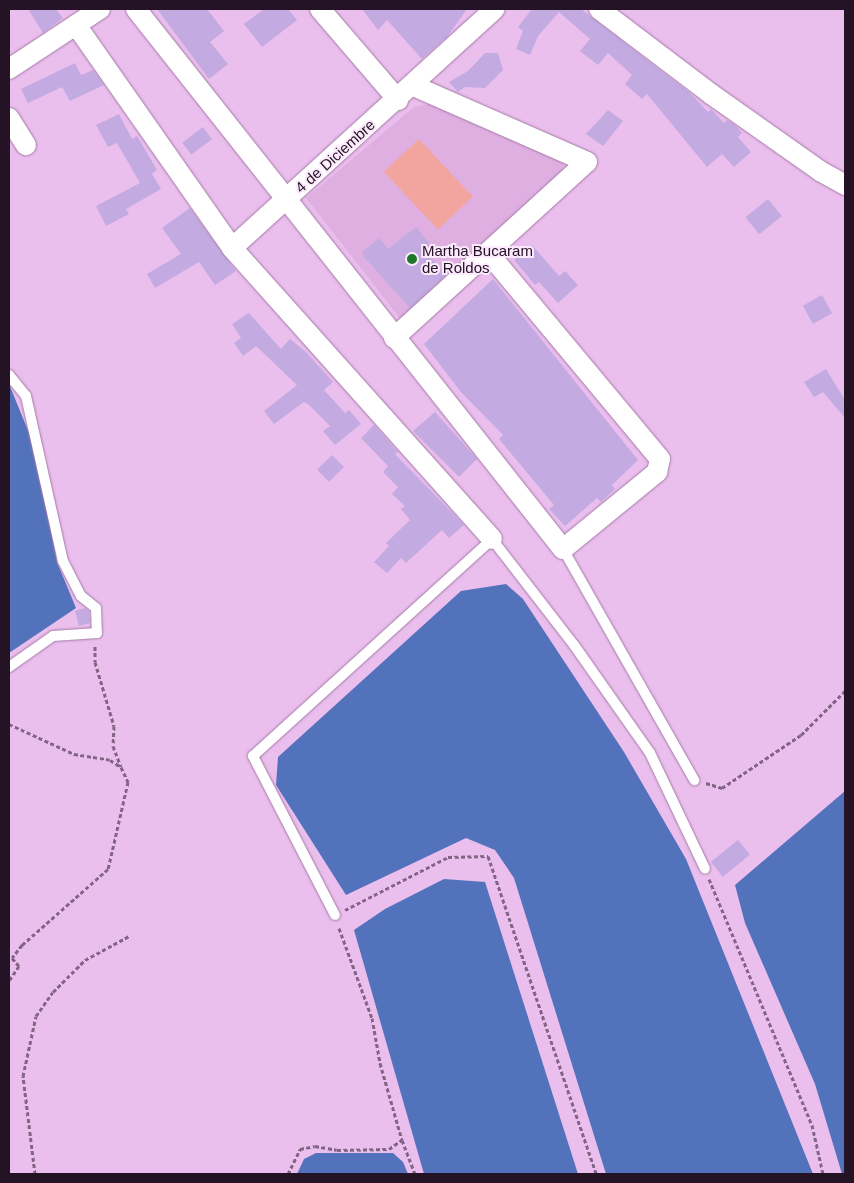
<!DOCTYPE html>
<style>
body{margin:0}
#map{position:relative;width:854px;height:1183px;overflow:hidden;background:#eabeed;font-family:Arial,sans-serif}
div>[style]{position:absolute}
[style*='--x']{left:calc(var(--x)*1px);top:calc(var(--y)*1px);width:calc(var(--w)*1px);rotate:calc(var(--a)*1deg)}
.built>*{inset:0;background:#dfafe2}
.green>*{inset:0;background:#f2a59f;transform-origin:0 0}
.water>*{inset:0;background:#5272bb}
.building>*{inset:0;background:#c3abe2;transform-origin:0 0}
.path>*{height:3px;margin-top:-1.5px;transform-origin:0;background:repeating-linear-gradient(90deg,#826584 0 4px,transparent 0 6.5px)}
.roads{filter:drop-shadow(0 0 1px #a47ba7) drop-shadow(0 0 1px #a47ba7)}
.lane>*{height:10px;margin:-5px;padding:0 5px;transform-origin:5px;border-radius:5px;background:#fff}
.street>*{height:20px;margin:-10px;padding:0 10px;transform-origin:10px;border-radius:10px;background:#fff}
.dots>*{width:14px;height:14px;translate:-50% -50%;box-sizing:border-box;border:2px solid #fce9fc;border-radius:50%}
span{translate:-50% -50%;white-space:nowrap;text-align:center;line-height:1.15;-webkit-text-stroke:4px #fce9fc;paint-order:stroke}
.street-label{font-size:15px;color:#231324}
.poi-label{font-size:15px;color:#231324}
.left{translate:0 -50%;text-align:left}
.frame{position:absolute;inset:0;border:10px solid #231324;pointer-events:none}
</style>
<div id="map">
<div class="built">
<div style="clip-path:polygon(429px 104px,558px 155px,564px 162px,563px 174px,402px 321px,306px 198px,414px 107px)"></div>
</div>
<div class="green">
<div style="left:419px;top:139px;width:79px;height:48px;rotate:47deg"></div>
</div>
<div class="water">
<div style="clip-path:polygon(9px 384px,36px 450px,57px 562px,76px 608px,9px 653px)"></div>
<div style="clip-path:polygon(506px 584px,523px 599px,624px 752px,686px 859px,813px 1174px,606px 1174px,514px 878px,495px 850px,466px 838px,346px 895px,276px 785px,278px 757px,461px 591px)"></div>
<div style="clip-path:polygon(845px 791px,845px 1174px,842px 1174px,815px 1084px,745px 923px,735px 885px)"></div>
<div style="clip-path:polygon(444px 879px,485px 882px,578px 1174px,424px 1174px,354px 930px,385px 909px)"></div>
<div style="clip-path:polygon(316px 1153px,393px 1153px,403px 1162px,408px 1174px,297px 1174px,304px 1159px)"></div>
</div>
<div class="building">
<div style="clip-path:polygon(28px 9px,56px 9px,63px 18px,43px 33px)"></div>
<div style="clip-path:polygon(157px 9px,207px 9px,224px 31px,210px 42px,228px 64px,209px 79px)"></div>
<div style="clip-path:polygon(264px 9px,288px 9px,297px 20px,262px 47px,244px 24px)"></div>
<div style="clip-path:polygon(362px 9px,467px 9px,447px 37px,422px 59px,387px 20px,378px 30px)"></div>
<div style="clip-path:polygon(532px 9px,581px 9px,691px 94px,708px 112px,711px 109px,724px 123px,727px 120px,735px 125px,742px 133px,738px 137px,751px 152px,734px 167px,722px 154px,707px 167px,647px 94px,642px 99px,625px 84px,632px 75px,608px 53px,598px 65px,580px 51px,590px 39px,559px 12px,538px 36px,530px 55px,516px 49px,523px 31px,518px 27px)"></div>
<div style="clip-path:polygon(485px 53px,498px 53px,503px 70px,485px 88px,465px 87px,458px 92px,449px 82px,468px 71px)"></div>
<div style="clip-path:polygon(75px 63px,81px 75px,93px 70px,104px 85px,70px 101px,62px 87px,28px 103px,21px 89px)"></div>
<div style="clip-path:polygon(608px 110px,623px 121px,603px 146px,586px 134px)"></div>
<div style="clip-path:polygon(119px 114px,132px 139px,137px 136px,157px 170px,152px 174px,161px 189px,126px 209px,129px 214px,106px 226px,96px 206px,140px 183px,117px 143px,108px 147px,96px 125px)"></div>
<div style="left:203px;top:127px;width:15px;height:26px;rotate:53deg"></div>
<div style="left:768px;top:199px;width:22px;height:29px;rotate:51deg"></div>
<div style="clip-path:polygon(190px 208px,236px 271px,215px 285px,199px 262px,155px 288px,147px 274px,181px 254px,162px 228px)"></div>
<div style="clip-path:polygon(416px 227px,430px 244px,424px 249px,446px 275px,410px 308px,363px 256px,363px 251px,379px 238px,388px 249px)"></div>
<div style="clip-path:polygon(532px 245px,559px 276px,565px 271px,578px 285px,558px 303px,539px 282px,535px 285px,514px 260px)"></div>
<div style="clip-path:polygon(493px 279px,638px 460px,612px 485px,615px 489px,601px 502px,597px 498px,565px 526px,549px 509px,554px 505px,499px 439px,503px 435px,461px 392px,424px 344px)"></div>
<div style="left:822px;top:295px;width:21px;height:22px;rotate:61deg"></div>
<div style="clip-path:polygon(249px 313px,281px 349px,290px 339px,306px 352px,333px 382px,324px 390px,345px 413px,349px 410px,361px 424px,335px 445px,323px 431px,330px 426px,308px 404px,304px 402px,274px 424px,264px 411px,297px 385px,256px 346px,243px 356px,234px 343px,241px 338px,232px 324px)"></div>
<div style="clip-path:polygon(826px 369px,845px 400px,845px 418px,823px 392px,814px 397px,804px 382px)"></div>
<div style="clip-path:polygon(435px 412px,477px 459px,459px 477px,413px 431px)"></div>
<div style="clip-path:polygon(374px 425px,398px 452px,395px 454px,464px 525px,449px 538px,442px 530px,406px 563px,401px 558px,387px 573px,374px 562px,389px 546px,386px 543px,410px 520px,401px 509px,405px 506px,392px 494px,398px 487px,383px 472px,388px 466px,361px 438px)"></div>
<div style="left:332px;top:455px;width:17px;height:21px;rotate:45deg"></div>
<div style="clip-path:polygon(85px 608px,89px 611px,90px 623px,79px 626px,75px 611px)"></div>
<div style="left:738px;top:840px;width:19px;height:35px;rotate:51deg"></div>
</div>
<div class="path">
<div style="--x:95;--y:646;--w:16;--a:90"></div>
<div style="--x:95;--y:662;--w:67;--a:73.5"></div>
<div style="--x:114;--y:726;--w:20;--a:93"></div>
<div style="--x:113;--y:746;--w:22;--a:69"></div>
<div style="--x:9;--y:724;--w:72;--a:24.8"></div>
<div style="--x:74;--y:754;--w:36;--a:9"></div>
<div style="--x:110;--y:760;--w:13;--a:32"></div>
<div style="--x:121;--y:767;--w:17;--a:65"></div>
<div style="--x:128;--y:782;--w:89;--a:102.9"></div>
<div style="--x:108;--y:869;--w:115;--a:138.5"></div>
<div style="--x:22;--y:945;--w:16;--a:128"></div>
<div style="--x:12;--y:958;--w:11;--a:49"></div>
<div style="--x:19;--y:966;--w:18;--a:124"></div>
<div style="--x:706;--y:783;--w:17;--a:17"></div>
<div style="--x:722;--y:788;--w:95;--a:-33.9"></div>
<div style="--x:801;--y:735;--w:62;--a:-45"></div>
<div style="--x:709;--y:879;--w:267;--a:67.3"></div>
<div style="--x:812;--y:1125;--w:50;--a:77.3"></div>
<div style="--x:345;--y:910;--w:116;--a:-27.2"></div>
<div style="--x:448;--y:857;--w:40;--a:-1.4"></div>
<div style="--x:488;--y:856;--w:336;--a:71.2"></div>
<div style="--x:339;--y:928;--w:96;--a:69.9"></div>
<div style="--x:372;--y:1018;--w:46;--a:79.9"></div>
<div style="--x:380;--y:1063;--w:80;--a:74.1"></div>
<div style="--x:35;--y:1174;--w:99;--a:-97"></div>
<div style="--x:23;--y:1076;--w:61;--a:-77.8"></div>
<div style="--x:36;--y:1016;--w:29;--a:-55"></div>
<div style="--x:53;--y:992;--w:45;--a:-45"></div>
<div style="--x:85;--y:960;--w:52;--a:-28.5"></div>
<div style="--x:288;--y:1174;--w:28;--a:-64"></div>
<div style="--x:300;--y:1149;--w:15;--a:-11"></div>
<div style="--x:315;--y:1146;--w:22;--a:10"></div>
<div style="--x:337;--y:1150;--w:52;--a:-1.1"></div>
<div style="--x:389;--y:1149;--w:16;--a:-35"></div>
<div style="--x:402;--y:1140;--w:36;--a:69"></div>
</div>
<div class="roads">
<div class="lane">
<div style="--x:9;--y:375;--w:27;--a:51"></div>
<div style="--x:26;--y:396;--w:169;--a:77.4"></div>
<div style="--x:63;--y:561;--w:39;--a:63"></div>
<div style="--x:81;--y:596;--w:19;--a:39"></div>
<div style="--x:96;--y:608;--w:25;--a:88"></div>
<div style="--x:97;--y:633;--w:44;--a:176.1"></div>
<div style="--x:53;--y:636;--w:54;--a:144.8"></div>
<div style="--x:563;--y:549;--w:266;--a:60.4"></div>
<div style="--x:335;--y:915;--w:179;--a:-117.3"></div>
<div style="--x:253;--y:756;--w:323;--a:-42.2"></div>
<div style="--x:492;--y:539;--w:134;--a:52.3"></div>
<div style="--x:574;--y:645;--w:132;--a:54.9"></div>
<div style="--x:650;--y:753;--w:128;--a:64.6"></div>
</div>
<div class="street">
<div style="--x:136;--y:9;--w:688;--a:51.67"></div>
<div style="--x:563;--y:549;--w:122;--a:-39.3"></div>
<div style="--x:657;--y:472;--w:13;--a:-77"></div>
<div style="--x:660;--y:459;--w:267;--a:-129.8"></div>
<div style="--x:320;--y:9;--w:120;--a:49.4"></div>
<div style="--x:599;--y:9;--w:141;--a:37.2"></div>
<div style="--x:711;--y:94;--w:133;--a:35.2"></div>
<div style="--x:820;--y:171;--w:29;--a:29"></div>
<div style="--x:76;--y:25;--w:272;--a:55"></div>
<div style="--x:232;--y:248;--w:390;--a:48.2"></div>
<div style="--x:9;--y:69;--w:109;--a:-33.4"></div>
<div style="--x:9;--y:118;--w:32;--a:58"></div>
<div style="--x:232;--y:248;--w:355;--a:-42.3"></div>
<div style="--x:394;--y:338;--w:261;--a:-42.4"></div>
<div style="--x:587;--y:162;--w:191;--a:-156.3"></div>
</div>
</div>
<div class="dots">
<div style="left:412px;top:259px;background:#1d7827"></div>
</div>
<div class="street-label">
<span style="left:335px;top:156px;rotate:-42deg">4 de Diciembre</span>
</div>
<div class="poi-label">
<span class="left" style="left:422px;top:259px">Martha Bucaram<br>de Roldos</span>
</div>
<div class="frame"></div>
</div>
